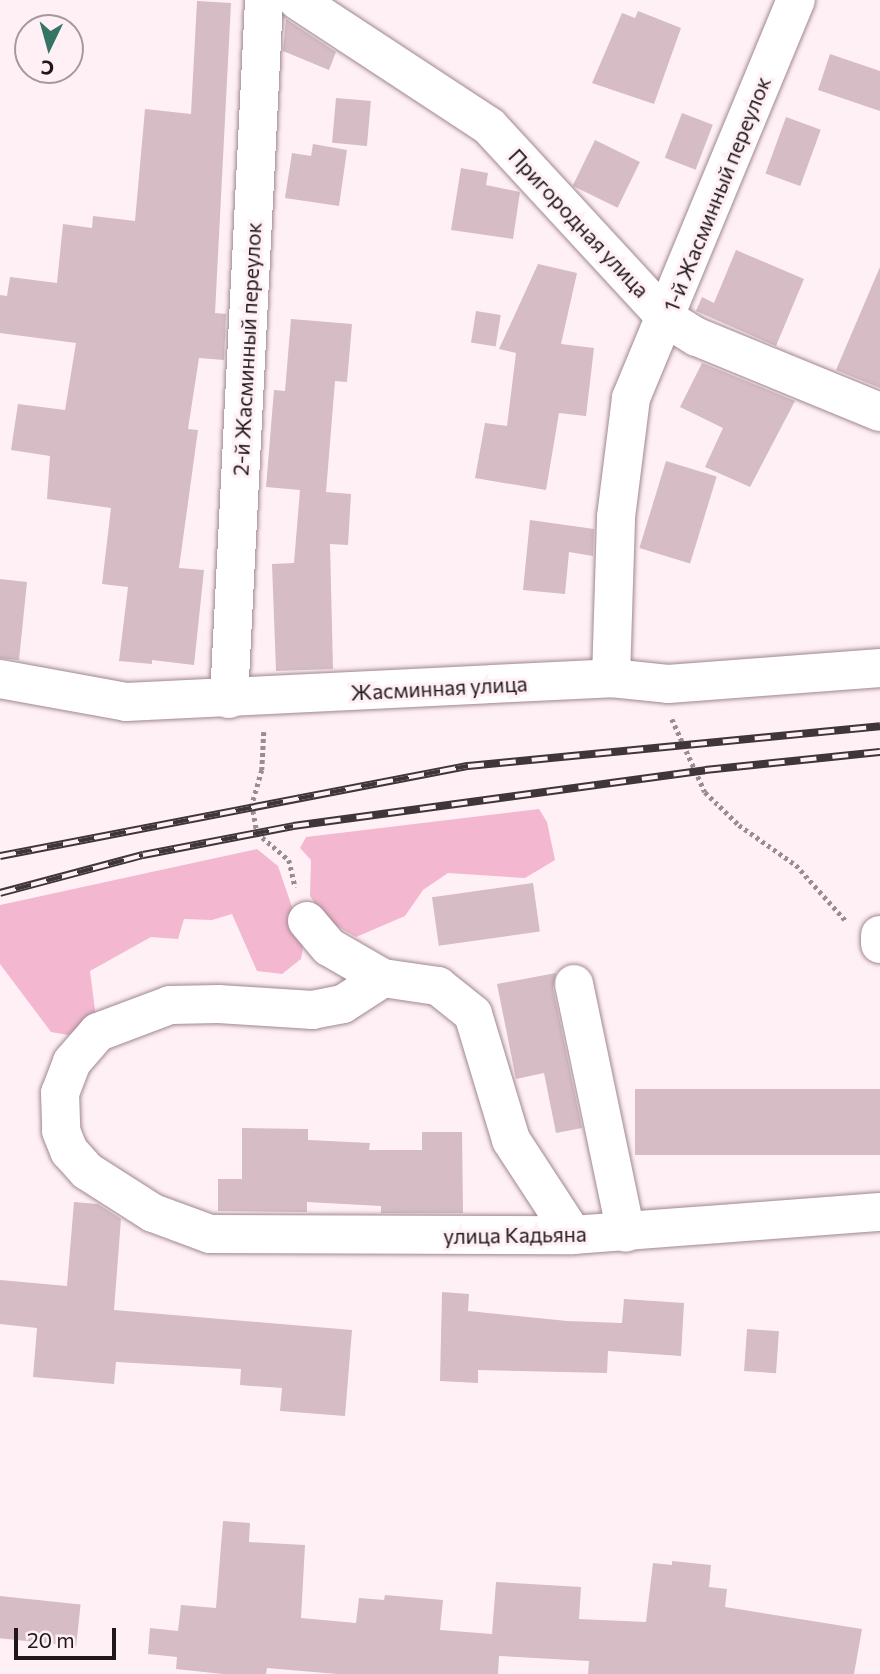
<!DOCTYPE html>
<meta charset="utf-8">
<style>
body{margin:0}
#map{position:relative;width:880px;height:1674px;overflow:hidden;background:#fff0f5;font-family:Commissioner,sans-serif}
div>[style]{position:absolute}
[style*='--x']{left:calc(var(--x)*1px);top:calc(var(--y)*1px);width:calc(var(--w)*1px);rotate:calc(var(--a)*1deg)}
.green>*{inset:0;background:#f3b8cf}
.building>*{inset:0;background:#d5bcc5;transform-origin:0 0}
.path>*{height:4.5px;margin-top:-2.25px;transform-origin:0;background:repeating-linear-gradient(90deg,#988d91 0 3.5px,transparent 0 7px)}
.roads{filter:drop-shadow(0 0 2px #a08891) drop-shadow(0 0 2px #a08891)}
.minor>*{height:38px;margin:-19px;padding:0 19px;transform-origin:19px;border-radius:19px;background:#fff}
.rail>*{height:8px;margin-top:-4px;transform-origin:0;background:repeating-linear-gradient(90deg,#fff0f5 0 16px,#3f363a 0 32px);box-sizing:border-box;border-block:2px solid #3f363a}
span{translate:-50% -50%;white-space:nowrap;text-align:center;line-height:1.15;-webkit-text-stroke:6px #fff0f5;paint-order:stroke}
.street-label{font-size:21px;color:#1f171a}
.north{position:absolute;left:14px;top:14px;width:70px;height:70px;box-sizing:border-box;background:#fff0f5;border:2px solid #a5999d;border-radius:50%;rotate:185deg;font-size:19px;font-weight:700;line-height:28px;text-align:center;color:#1f171a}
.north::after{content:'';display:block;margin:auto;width:24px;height:32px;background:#347565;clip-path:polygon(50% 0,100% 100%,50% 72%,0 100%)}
.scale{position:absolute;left:14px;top:1628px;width:102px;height:32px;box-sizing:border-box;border:4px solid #1f171a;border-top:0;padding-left:9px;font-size:21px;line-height:24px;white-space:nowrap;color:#1f171a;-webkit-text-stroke:5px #fff0f5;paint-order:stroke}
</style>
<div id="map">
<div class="green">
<div style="clip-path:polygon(539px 809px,547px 822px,555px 860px,525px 878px,448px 873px,423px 890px,405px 916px,356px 937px,326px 920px,310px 896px,311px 860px,300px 848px,306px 837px)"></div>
<div style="clip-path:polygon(257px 849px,278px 866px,304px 942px,301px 959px,282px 974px,257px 971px,232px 914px,212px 920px,184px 919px,178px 939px,151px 937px,90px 971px,96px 1018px,68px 1035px,51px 1032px,0 964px,0 905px)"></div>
</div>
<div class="building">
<div style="clip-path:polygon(197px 1px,231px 3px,215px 313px,226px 314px,224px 360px,199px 358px,188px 429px,198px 430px,179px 568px,204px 570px,194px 665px,152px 660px,152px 664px,119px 661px,128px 587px,102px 584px,111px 508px,47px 499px,50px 456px,11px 450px,18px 404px,65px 410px,76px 343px,0 333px,0 295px,7px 296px,10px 277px,57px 283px,63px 224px,92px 228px,93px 216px,135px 221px,145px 109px,191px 114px)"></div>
<div style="clip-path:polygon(638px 11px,681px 28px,654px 104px,592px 83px,622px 13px,635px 18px)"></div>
<div style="clip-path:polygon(286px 19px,336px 52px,329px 70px,283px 51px)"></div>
<div style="clip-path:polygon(830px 54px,880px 71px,880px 111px,818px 90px)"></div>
<div style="left:336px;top:98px;width:35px;height:45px;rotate:5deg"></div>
<div style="left:682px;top:113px;width:33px;height:48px;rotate:21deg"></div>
<div style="left:786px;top:117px;width:37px;height:60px;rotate:20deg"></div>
<div style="left:595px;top:140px;width:50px;height:51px;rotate:26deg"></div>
<div style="clip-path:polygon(313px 144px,347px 150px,339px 206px,285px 198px,292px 153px,311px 156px)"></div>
<div style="clip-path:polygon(461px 168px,488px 173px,486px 185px,520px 192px,513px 239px,451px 230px)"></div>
<div style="clip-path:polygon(736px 250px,804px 279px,776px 346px,696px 311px,702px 297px,714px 303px)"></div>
<div style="clip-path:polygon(538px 264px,577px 273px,561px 344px,594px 348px,586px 416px,559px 413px,546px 490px,475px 478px,485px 423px,507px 426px,516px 353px,499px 349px)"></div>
<div style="clip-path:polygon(880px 267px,880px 388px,836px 370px)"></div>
<div style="left:476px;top:311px;width:25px;height:32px;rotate:9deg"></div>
<div style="clip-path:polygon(291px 319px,352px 324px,347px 382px,335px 381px,326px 492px,351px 494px,348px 545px,330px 544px,333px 669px,276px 671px,272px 564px,294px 563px,300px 490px,266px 487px,274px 390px,285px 391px)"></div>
<div style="clip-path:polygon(702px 363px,795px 401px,750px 487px,705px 467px,723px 428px,680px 407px)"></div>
<div style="left:666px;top:461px;width:53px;height:91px;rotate:17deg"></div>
<div style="clip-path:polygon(530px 520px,594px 529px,593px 556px,569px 552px,565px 594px,523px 590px)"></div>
<div style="clip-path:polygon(0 579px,27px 582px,19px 660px,0 658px)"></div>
<div style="left:533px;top:883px;width:49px;height:102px;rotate:82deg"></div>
<div style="clip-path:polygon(556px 973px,553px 988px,582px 1128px,556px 1133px,544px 1073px,516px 1079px,497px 984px)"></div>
<div style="left:880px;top:1089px;width:66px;height:245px;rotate:90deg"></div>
<div style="clip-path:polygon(242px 1128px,308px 1129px,308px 1140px,370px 1143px,369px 1150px,422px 1150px,422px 1132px,462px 1132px,463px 1213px,381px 1213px,381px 1206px,307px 1202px,307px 1212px,218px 1211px,218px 1179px,242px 1179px)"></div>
<div style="clip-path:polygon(74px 1202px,98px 1204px,121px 1219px,114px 1310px,352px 1330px,345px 1416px,280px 1411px,282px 1388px,240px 1385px,241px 1369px,116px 1362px,114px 1384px,33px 1377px,37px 1328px,0 1324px,0 1280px,67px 1286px)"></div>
<div style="clip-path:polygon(442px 1292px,469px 1294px,468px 1311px,567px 1321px,622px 1323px,624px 1299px,684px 1303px,681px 1356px,608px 1351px,607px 1373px,478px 1370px,478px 1383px,440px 1381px)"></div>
<div style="left:747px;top:1329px;width:32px;height:42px;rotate:4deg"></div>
<div style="clip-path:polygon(223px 1521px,250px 1523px,249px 1542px,305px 1545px,301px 1618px,356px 1623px,359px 1598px,384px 1600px,385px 1595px,443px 1600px,440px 1630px,492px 1634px,496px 1582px,581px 1587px,579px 1619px,646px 1622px,653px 1563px,672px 1565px,672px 1561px,711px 1565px,709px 1587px,727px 1589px,725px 1607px,862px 1629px,854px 1674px,588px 1674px,589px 1661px,499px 1656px,498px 1674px,337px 1674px,267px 1668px,266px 1674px,223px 1674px,176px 1669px,177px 1657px,148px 1654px,150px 1628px,178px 1631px,181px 1605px,216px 1608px)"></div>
<div style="left:0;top:1596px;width:81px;height:42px;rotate:6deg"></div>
</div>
<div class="path">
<div style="--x:672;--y:719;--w:80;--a:65.7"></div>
<div style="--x:705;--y:792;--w:47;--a:44.1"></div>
<div style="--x:739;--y:825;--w:70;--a:35.1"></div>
<div style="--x:796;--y:865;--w:76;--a:48.2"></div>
<div style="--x:264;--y:732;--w:38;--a:93"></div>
<div style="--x:262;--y:770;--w:35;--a:106"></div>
<div style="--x:252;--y:804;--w:29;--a:80"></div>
<div style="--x:257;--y:833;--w:42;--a:40.2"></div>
<div style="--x:289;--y:860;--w:28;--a:77"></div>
</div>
<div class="roads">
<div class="minor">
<div style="--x:297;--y:0;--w:230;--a:33.3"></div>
<div style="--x:489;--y:126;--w:261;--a:47.3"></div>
<div style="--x:666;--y:318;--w:36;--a:32"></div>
<div style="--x:697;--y:337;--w:198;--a:22.3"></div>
<div style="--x:611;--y:678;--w:161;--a:-88.2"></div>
<div style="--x:616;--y:517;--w:120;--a:-82.8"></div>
<div style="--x:631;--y:398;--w:431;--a:-67.5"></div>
<div style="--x:0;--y:679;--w:128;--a:10.3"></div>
<div style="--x:126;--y:702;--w:486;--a:-2.8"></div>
<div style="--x:611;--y:678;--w:57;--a:6"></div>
<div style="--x:668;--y:684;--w:213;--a:-4.3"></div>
<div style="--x:229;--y:699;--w:700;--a:-87.13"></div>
<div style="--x:307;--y:921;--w:34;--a:50"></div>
<div style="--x:329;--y:947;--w:62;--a:29.9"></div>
<div style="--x:383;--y:978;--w:56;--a:8.3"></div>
<div style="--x:438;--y:986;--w:45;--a:38.7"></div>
<div style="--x:473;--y:1014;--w:132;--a:73.2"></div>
<div style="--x:511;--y:1140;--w:113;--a:56.9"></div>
<div style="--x:880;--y:935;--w:9;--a:90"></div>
<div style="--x:383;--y:978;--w:48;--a:147"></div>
<div style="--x:343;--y:1004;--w:31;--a:169"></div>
<div style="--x:313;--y:1010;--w:95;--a:-176.4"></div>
<div style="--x:218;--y:1004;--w:48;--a:178.8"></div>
<div style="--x:170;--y:1005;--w:77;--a:159.4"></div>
<div style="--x:98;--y:1032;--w:40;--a:131"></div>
<div style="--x:72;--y:1062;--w:33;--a:111"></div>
<div style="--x:60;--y:1093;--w:38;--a:88"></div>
<div style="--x:61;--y:1131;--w:22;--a:68"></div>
<div style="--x:69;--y:1151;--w:27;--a:48"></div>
<div style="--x:87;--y:1171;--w:78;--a:32.5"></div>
<div style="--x:153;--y:1213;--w:61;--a:20.2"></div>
<div style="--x:210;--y:1234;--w:363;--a:0.2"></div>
<div style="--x:573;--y:1235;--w:308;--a:-4.3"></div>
<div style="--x:574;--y:984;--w:254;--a:78.2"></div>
</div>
</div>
<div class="rail">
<div style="--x:0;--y:856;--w:477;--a:-10.9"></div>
<div style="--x:468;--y:766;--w:414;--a:-5.5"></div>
<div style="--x:0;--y:893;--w:148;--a:-14.9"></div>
<div style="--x:143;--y:855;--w:153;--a:-10.9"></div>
<div style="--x:293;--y:826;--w:416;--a:-7.7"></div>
<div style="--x:705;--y:770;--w:176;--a:-5.9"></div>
</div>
<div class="street-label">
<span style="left:717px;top:194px;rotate:-68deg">1-й Жасминный переулок</span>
<span style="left:579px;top:223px;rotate:47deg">Пригородная улица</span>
<span style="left:247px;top:349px;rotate:-87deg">2-й Жасминный переулок</span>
<span style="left:439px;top:688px;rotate:-3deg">Жасминная улица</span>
<span style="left:515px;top:1235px;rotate:-1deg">улица Кадьяна</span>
</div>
<div class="north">С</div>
<div class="scale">20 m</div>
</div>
